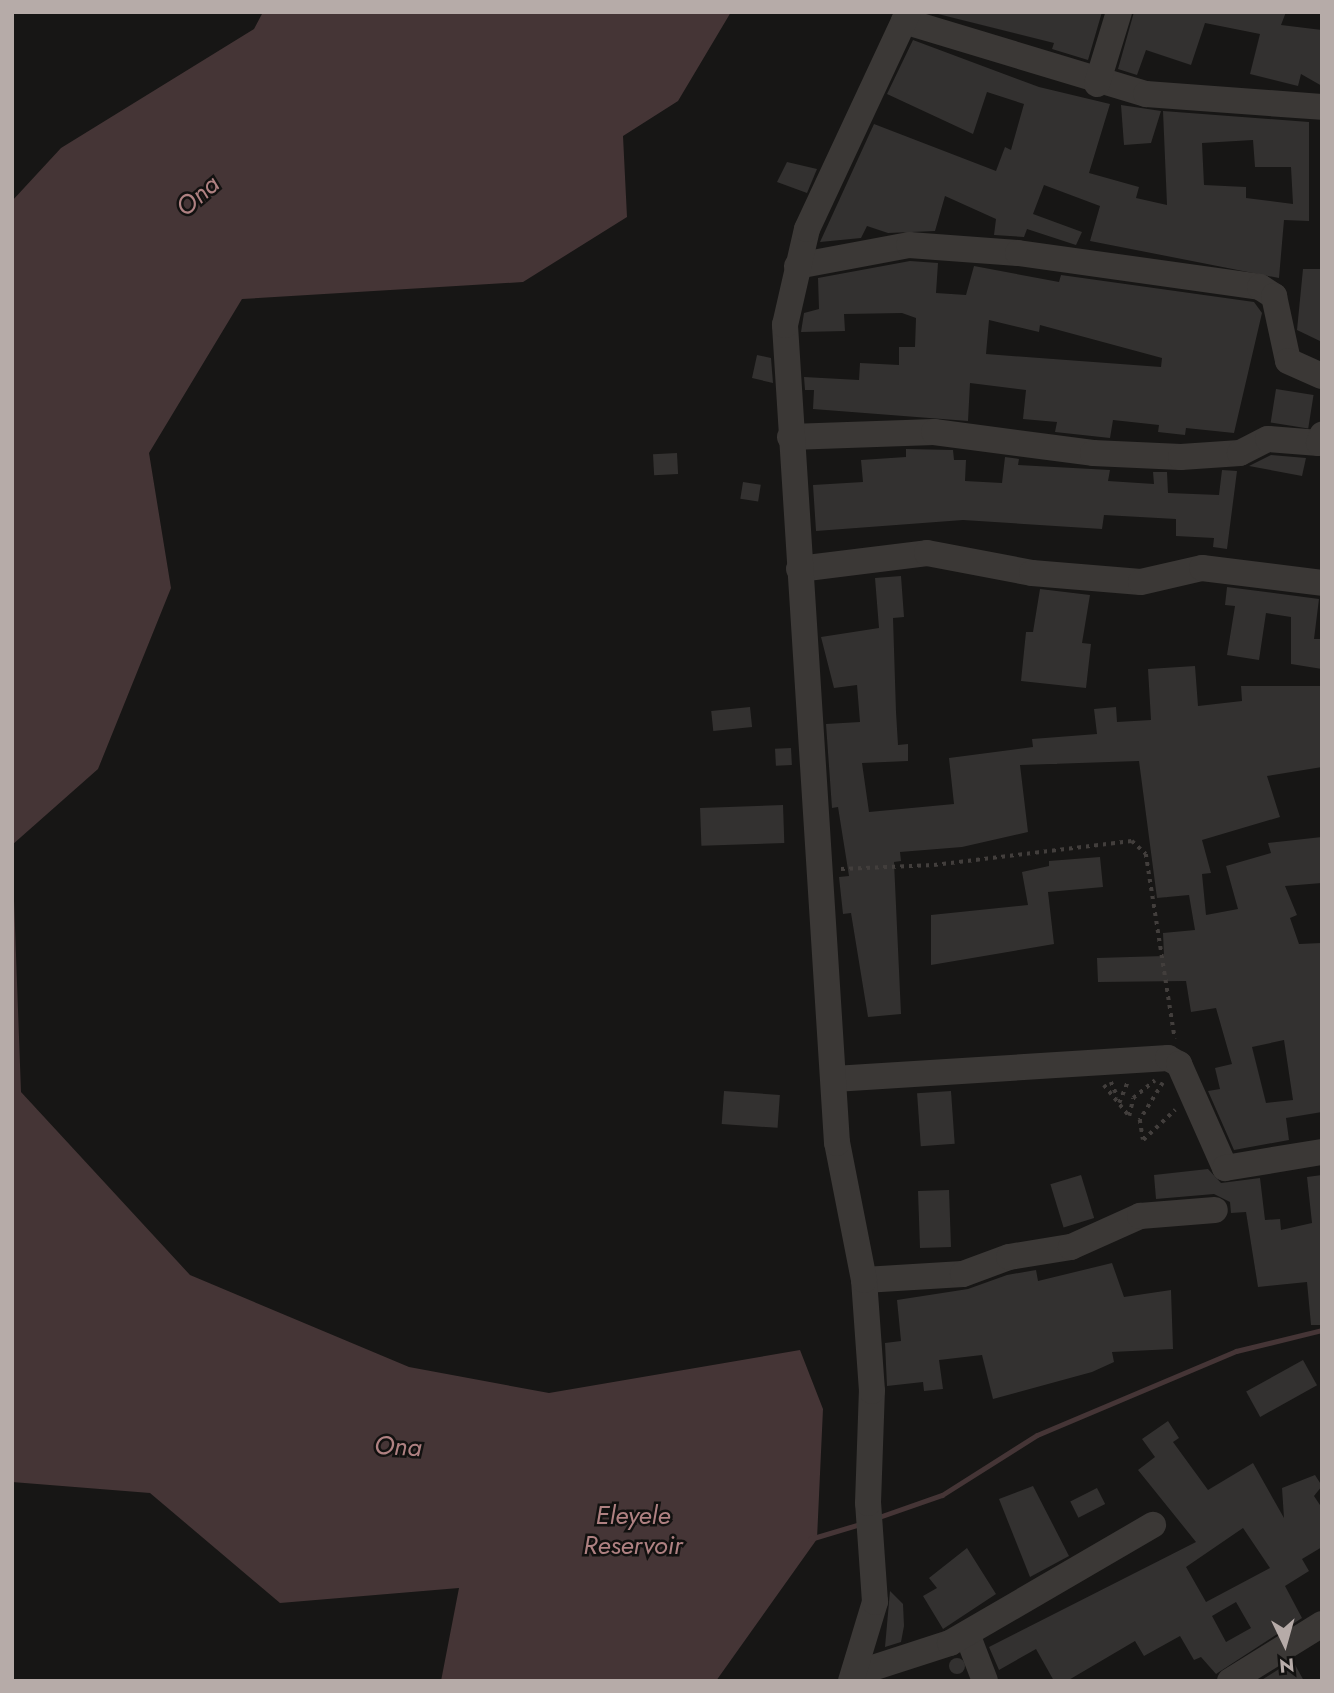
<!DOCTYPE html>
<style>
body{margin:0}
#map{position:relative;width:1334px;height:1693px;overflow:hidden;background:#171615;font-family:Jost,sans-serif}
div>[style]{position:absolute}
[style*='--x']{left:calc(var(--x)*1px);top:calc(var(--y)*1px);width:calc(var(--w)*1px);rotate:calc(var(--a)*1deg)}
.water>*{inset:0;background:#453536}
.stream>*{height:5px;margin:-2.5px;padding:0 2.5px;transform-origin:2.5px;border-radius:2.5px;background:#453536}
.building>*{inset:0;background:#333130;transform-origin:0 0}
.round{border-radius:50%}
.path>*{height:3.5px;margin-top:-1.75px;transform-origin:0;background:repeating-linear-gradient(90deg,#423e3c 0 3.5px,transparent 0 8.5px)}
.minor>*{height:26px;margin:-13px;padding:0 13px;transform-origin:13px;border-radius:13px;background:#3b3836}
span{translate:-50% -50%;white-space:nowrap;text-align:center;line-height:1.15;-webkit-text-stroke:5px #121110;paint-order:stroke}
.water-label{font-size:26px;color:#af8182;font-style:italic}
.frame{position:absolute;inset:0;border:14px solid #b6aba8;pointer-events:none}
.north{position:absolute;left:1250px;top:1609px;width:70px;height:70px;-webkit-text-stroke:5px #121110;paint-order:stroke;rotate:175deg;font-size:19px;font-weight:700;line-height:28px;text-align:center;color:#b6aba8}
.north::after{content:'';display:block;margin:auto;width:24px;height:32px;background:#b6aba8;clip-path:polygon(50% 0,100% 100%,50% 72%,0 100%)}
</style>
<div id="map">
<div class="water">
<div style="clip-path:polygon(263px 12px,731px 12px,678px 101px,623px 136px,627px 217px,523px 282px,242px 299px,149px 453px,171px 588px,98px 769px,12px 845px,21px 1092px,190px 1275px,409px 1367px,549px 1393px,800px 1350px,823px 1409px,817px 1539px,716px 1681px,441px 1681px,459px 1588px,280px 1603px,150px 1493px,12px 1482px,12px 201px,61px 148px,254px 29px)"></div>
</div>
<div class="stream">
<div style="--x:876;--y:1518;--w:70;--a:-19.2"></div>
<div style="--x:942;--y:1495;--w:112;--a:-32.3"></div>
<div style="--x:1037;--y:1435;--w:216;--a:-22.9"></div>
<div style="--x:1236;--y:1351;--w:89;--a:-13.7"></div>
<div style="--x:810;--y:1539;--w:52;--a:-16.7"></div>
</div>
<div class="building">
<div style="clip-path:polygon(930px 12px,1102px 12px,1088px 60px,1052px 49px,1054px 43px)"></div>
<div style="clip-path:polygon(1134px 12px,1286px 12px,1281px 25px,1322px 30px,1322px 86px,1301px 74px,1298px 86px,1250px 74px,1260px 34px,1205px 23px,1191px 65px,1146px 50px,1137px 75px,1118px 69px)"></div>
<div style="clip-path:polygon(evenodd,913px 40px,1039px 87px,1110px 104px,1089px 173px,1139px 187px,1136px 198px,1167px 205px,1163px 111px,1309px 122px,1309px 221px,1284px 220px,1279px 278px,1090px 241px,1100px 206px,1044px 185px,1033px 214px,1082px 232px,1076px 245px,1027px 229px,1024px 237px,994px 235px,996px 219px,945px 196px,935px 231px,888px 233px,867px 226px,861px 238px,820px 242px,874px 124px,996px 171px,1005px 147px,1011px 150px,1024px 104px,987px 92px,973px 134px,887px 94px,913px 40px,1253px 140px,1255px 167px,1291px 167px,1293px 204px,1246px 198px,1246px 187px,1204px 185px,1202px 143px,1253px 140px)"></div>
<div style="clip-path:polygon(1121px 105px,1161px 111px,1151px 143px,1124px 145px)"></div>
<div style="clip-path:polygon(787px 162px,817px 169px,807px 193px,777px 182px)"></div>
<div style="clip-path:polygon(evenodd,910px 261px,938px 263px,936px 293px,966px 295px,974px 266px,1059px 282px,1061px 275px,1254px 302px,1262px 313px,1234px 433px,1186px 428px,1185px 435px,1158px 432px,1159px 425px,1113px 420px,1110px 438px,1055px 432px,1057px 422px,1023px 419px,1026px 390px,970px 383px,968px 421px,813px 409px,814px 390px,805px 390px,804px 377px,859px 380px,860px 363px,899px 365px,899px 347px,915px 347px,916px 318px,902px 313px,844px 314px,845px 331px,801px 332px,804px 313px,819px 309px,818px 278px,910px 261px,989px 320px,1039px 332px,1040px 325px,1162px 358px,1161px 367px,986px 354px,989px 320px)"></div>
<div style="clip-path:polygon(1303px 269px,1322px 269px,1322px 342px,1297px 330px)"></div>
<div style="clip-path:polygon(757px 355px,771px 358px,773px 383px,752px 378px)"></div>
<div style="left:1276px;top:389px;width:38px;height:34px;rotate:9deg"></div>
<div style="clip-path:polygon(906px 449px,953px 450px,954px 460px,966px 460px,965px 481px,1002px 483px,1005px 457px,1019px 459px,1018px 465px,1110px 470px,1108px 481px,1154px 484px,1153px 472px,1167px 472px,1168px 493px,1219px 495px,1222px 470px,1237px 471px,1227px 549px,1213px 547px,1214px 538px,1176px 536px,1176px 519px,1104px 515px,1102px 529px,963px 520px,816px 531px,813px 485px,863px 482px,861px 460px,906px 457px)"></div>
<div style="left:677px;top:453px;width:21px;height:24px;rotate:87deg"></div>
<div style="clip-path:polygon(1271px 455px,1306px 458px,1302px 476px,1249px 466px)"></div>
<div style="left:743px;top:482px;width:18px;height:17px;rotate:9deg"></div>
<div style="clip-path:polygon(evenodd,901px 576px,904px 617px,893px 618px,896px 712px,898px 745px,908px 744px,908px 761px,862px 763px,869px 812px,954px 804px,949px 758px,1033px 747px,1032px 739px,1097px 734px,1094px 709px,1116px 707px,1117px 722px,1151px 720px,1148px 669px,1195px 666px,1198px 706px,1242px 701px,1241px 686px,1322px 686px,1322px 767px,1267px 776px,1280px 817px,1202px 840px,1211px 873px,1202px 874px,1206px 915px,1238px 909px,1226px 866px,1271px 853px,1268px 843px,1322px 837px,1322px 883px,1285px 886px,1297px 915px,1290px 918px,1299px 944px,1322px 943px,1322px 1112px,1286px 1118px,1289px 1140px,1234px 1150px,1208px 1091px,1220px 1089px,1215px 1068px,1232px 1064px,1216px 1008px,1191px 1012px,1186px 981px,1098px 982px,1097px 958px,1164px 956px,1163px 933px,1195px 930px,1189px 895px,1157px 898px,1139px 761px,1020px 765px,1028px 832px,962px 847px,900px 852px,901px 861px,894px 862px,901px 1014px,868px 1017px,851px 913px,843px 914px,839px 877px,849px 876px,838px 807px,832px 808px,826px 724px,860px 722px,857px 685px,834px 688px,821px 637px,879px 628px,875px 578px,901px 576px,1284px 1040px,1293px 1100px,1266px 1103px,1252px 1047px,1284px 1040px)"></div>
<div style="clip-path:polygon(1227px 587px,1319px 599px,1314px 639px,1322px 639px,1322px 669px,1291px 664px,1291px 617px,1266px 613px,1259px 660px,1227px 655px,1235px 606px,1225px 605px)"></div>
<div style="clip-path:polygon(1040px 589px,1090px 595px,1082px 643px,1091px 644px,1086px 688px,1021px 681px,1026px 632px,1033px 632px)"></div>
<div style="left:750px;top:707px;width:20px;height:39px;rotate:84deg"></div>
<div style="left:791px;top:748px;width:17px;height:16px;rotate:87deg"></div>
<div style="left:783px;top:805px;width:38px;height:83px;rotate:88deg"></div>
<div style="clip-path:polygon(1100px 857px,1103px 887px,1048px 892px,1054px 944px,931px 965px,931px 915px,1028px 905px,1022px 872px,1049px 866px,1049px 861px)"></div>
<div style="left:724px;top:1091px;width:56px;height:33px;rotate:4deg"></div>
<div style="left:951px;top:1091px;width:53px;height:34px;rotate:86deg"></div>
<div style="clip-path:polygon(1208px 1169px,1221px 1183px,1260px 1178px,1265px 1220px,1280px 1219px,1281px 1230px,1312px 1223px,1307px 1177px,1322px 1175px,1322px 1325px,1311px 1325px,1307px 1282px,1258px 1287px,1246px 1212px,1231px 1213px,1230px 1202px,1214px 1194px,1156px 1199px,1154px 1175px)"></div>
<div style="left:1081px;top:1175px;width:45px;height:32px;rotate:73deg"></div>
<div style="left:949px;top:1190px;width:57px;height:31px;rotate:88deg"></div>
<div style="clip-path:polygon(1112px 1263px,1124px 1297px,1171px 1290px,1173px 1349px,1112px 1352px,1114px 1362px,1092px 1372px,993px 1399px,982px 1355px,939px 1360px,943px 1389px,924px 1391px,923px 1382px,887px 1386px,885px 1343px,901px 1341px,897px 1300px,968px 1289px,1007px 1275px,1036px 1270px,1038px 1281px)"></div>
<div style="left:1303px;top:1360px;width:29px;height:65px;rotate:61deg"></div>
<div style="clip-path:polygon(evenodd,1168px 1421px,1179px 1438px,1173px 1442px,1208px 1490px,1253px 1463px,1284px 1518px,1282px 1488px,1315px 1475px,1322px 1486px,1314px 1496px,1322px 1508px,1322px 1547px,1302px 1559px,1309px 1571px,1285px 1586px,1302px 1618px,1216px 1674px,1201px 1657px,1194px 1660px,1180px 1636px,1144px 1656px,1135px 1641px,1067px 1681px,1054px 1681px,1036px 1649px,999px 1670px,989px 1647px,1196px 1542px,1138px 1470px,1155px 1457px,1142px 1439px,1168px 1421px,1243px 1528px,1270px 1568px,1206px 1602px,1186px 1567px,1243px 1528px,1168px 1421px,1236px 1602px,1251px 1628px,1226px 1642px,1212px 1616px,1236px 1602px)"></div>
<div style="clip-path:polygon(1033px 1486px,1069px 1556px,1030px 1577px,999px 1499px)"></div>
<div style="left:1097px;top:1488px;width:18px;height:30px;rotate:63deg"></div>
<div style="clip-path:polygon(967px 1548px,996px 1594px,943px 1629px,923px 1596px,937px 1588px,929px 1578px)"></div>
<div style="clip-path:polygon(890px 1591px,903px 1604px,904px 1626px,901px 1642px,885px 1647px)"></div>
<div class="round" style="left:949px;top:1658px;width:16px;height:16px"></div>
<div style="clip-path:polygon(1293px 1661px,1304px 1681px,1260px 1681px,1287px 1664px)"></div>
</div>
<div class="path">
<div style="--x:841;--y:869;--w:93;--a:-2.5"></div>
<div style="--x:934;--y:865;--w:199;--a:-6.9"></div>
<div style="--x:1132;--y:841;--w:19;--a:43"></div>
<div style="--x:1146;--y:854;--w:187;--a:81.1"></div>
<div style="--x:1111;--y:1082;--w:17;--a:66"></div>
<div style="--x:1163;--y:1083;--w:44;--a:121.9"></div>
<div style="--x:1140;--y:1120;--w:20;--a:81"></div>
<div style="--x:1143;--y:1140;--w:44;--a:-43.2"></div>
<div style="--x:1104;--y:1085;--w:40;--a:51"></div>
<div style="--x:1119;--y:1103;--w:22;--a:-68"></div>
<div style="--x:1129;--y:1116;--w:18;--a:-77"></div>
<div style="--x:1133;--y:1098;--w:28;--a:-39"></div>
</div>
<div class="minor">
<div style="--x:904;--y:21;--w:253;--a:16.8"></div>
<div style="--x:1146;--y:94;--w:176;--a:4.2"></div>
<div style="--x:1097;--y:84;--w:75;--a:-73"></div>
<div style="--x:797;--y:266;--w:114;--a:-10.6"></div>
<div style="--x:909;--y:245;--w:109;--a:4.2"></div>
<div style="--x:1018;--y:253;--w:244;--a:8"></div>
<div style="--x:1260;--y:287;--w:17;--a:33"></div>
<div style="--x:1274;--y:296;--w:66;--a:77.8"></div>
<div style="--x:1288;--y:361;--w:37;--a:24"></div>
<div style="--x:790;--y:437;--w:144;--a:-2"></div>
<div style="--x:934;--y:432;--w:160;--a:7.5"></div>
<div style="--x:1093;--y:453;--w:88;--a:2.6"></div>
<div style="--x:1181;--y:457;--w:59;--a:-3.9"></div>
<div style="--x:1240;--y:453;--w:31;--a:-27"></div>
<div style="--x:1268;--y:439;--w:51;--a:4.5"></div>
<div style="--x:1319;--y:443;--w:9;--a:-69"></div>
<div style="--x:799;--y:569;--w:129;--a:-7.1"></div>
<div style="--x:927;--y:553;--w:107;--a:10.8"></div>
<div style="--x:1032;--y:573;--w:109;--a:4.7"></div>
<div style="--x:1141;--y:582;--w:63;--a:-12.9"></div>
<div style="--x:1202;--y:568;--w:121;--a:7.1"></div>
<div style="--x:834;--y:1079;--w:335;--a:-3.6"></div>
<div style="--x:1168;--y:1058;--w:13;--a:29"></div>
<div style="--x:1179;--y:1064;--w:114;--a:66.1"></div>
<div style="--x:1225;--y:1168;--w:98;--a:-9.4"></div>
<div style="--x:864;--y:1280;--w:99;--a:-3.5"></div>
<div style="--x:963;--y:1274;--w:49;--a:-20.3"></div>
<div style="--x:1009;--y:1257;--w:63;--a:-9.2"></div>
<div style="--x:1071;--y:1247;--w:76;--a:-24.2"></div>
<div style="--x:1140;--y:1216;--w:75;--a:-4.6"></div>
<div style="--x:967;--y:1634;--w:50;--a:69"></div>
<div style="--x:854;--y:1674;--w:101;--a:-17.9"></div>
<div style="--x:950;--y:1643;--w:235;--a:-30.2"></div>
<div style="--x:851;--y:1681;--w:83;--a:-73.1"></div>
<div style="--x:875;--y:1602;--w:99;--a:-94"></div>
<div style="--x:868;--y:1503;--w:112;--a:-88"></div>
<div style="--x:872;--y:1391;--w:111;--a:-94.1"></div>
<div style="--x:864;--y:1280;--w:140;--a:-101.1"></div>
<div style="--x:837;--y:1143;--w:820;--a:-93.64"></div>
<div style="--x:785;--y:325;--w:98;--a:-77.1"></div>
<div style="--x:807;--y:229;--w:239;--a:-65"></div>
<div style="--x:1230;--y:1681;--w:108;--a:-31.8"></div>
</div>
<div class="water-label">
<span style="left:198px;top:196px;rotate:-41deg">Ona</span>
<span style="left:398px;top:1447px;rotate:3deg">Ona</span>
<span style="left:633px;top:1531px">Eleyele<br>Reservoir</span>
</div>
<div class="frame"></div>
<div class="north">N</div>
</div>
